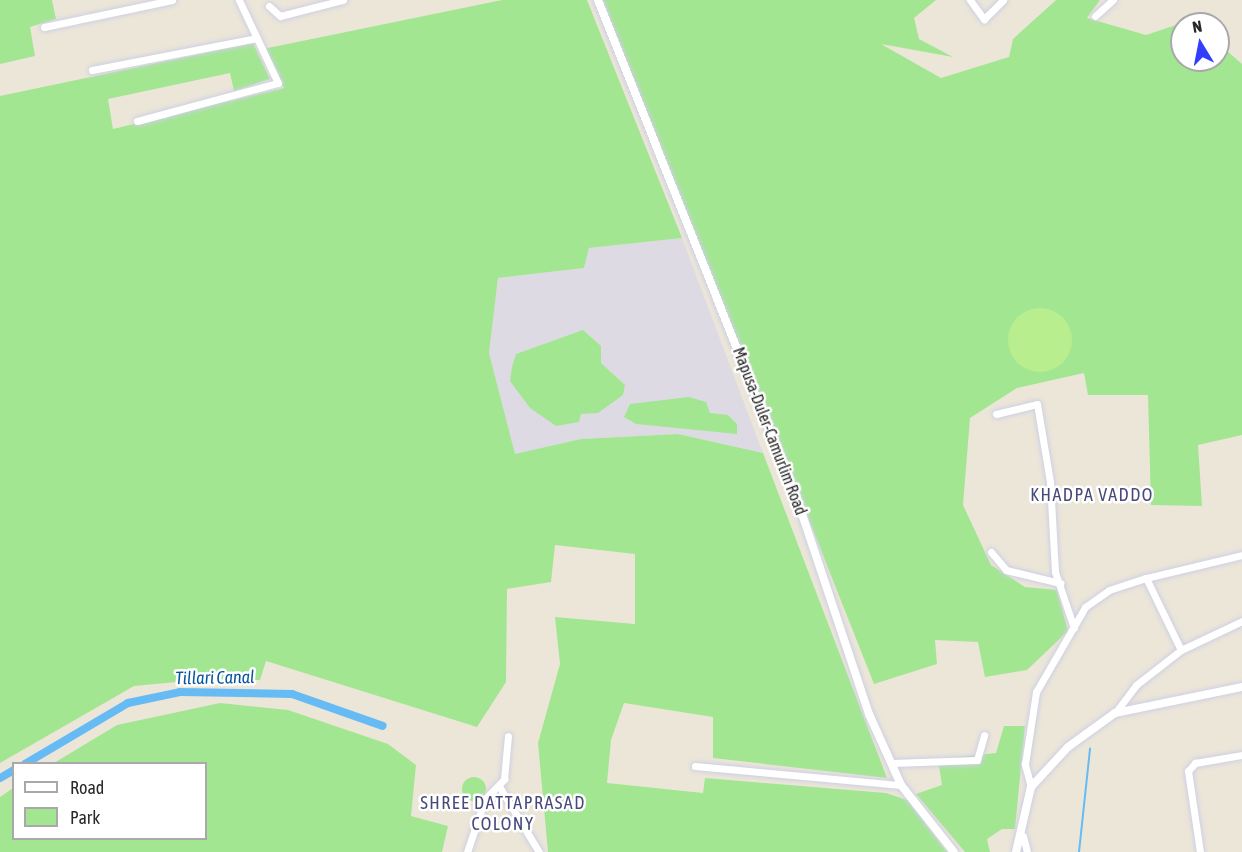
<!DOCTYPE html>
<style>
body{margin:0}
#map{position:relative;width:1242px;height:852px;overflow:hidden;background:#ece6d9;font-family:"Asap Condensed",sans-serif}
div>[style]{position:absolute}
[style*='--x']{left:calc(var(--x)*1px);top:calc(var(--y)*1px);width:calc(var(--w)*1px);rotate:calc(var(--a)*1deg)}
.industrial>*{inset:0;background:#dedae4}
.green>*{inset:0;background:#a3e692}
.round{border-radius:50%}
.pitch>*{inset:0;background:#b8ee8d}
.stream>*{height:2px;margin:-1px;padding:0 1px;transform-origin:1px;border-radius:1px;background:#66bbf5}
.canal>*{height:8px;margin:-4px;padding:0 4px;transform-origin:4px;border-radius:4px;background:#66bbf5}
.roads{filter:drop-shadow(0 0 2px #ced0e3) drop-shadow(0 0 2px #ced0e3)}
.minor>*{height:7px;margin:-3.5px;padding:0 3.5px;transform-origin:3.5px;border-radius:3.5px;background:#fff}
.tertiary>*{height:8px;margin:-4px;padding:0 4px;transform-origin:4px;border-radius:4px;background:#fff}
span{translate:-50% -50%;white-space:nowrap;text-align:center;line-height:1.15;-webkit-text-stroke:5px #fff;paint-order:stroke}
.street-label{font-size:16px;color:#292929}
.neighbourhood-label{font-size:18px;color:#47497b;letter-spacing:1.5px}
.water-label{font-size:18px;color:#06559f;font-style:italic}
.legend{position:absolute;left:12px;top:762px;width:195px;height:78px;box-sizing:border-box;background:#fff;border:2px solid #a9a9a9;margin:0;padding:8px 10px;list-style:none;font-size:18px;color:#292929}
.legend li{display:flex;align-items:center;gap:12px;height:30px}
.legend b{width:30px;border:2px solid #a9a9a9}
.north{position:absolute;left:1170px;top:12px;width:60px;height:60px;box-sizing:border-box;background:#fff;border:2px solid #a9a9a9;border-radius:50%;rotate:350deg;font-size:16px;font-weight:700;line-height:24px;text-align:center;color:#292929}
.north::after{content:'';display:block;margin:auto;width:21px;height:27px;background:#333dff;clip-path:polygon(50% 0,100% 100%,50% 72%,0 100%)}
</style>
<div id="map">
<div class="industrial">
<div style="clip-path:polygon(682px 238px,763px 453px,678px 434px,581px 439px,515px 455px,489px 353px,498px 278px,584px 268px,589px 248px)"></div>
</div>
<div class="green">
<div style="clip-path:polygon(0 0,52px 0,56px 19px,30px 27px,35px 56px,0 64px)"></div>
<div style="clip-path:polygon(502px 0,587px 0,682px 238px,589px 248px,584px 268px,498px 278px,489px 353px,515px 454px,581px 439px,678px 434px,763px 453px,887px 778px,713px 758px,713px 717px,624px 703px,611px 740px,607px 783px,703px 793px,705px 778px,886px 793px,907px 800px,947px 852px,548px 852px,538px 743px,560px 664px,555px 617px,635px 624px,635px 554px,555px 545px,551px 582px,507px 589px,506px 682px,477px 727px,266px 661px,260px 680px,208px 679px,134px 686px,0 763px,0 96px,253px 43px,270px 79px,234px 91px,230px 73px,108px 99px,113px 129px,284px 88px,263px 49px)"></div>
<div style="clip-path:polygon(603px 0,936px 0,914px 18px,919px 39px,953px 57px,881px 44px,941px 78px,1009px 57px,1013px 39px,1056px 0,1100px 0,1087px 18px,1146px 35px,1188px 21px,1194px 24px,1182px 24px,1182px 60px,1218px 60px,1218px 43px,1242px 64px,1242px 435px,1198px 445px,1202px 506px,1151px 505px,1148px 395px,1088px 395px,1084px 373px,1017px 388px,970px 418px,963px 505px,991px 565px,1025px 587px,1057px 590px,1068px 631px,1027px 670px,985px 677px,978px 642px,935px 640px,937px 664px,874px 684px)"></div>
<div style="clip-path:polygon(583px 330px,601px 346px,601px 363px,625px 385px,623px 395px,598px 413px,581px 414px,579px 422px,556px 426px,530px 408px,510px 381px,512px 367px,516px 354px)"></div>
<div style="clip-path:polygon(689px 397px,706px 402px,710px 413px,728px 415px,737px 424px,737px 434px,636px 424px,624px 417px,630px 404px)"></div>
<div style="clip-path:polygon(220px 703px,288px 710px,388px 744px,416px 765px,411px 816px,448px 826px,442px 852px,0 852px,0 797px,13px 788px,14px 838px,206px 838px,206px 764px,54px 763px,117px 725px)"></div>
<div style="clip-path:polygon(1004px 726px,1025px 726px,1015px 829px,1002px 829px,987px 839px,990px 852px,965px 852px,916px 794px,942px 785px,938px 759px,996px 753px)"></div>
<div class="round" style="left:462px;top:777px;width:24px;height:24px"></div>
</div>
<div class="pitch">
<div class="round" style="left:1008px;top:308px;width:64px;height:64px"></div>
</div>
<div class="stream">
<div style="--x:1079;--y:852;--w:104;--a:-83.9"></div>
</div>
<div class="canal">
<div style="--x:25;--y:764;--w:120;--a:-30.6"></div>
<div style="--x:128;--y:703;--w:53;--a:-11.9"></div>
<div style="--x:180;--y:692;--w:112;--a:1"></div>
<div style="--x:292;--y:694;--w:96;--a:19.4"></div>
<div style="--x:0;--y:778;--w:16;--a:-30"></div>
</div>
<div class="roads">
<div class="minor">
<div style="--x:970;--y:0;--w:24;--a:54"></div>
<div style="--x:984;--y:19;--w:27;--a:-45"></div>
<div style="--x:269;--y:6;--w:15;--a:42"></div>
<div style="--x:280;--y:16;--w:65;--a:-14.3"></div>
<div style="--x:1095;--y:16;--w:24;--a:-42"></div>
<div style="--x:44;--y:27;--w:131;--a:-11.9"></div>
<div style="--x:92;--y:70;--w:168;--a:-11"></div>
<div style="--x:137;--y:121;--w:146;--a:-15.1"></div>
<div style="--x:278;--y:83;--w:92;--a:-115.2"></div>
<div style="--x:996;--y:414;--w:42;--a:-13.7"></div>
<div style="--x:1037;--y:404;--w:79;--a:80.5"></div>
<div style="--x:1050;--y:482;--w:90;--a:86.8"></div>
<div style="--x:1055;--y:572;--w:59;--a:71.3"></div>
<div style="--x:991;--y:552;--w:23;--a:50"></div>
<div style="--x:1006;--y:570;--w:56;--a:13.5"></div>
<div style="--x:1146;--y:578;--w:80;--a:64.1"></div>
<div style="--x:1115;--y:713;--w:35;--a:-53"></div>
<div style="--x:1136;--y:685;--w:57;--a:-37.9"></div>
<div style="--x:1181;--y:650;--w:68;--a:-25.4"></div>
<div style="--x:892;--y:763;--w:85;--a:-2"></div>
<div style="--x:977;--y:760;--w:26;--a:-74"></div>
<div style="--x:695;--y:766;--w:207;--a:5.3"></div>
<div style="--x:499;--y:786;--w:77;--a:58.8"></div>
<div style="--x:1031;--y:787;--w:24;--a:-105"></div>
<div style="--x:1025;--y:764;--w:73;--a:-81.3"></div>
<div style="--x:1036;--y:692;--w:98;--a:-60"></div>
<div style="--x:1085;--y:607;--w:29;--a:-35"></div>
<div style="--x:1109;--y:590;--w:39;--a:-18"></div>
<div style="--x:1146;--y:578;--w:99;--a:-13.5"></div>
<div style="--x:1023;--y:836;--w:16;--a:76"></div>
<div style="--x:467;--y:852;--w:56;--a:-71.2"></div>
<div style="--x:485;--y:799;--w:28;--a:-46"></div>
<div style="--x:504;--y:779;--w:43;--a:-84.7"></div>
<div style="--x:1200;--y:852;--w:82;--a:-98.4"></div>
<div style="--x:1188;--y:771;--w:11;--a:-49"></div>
<div style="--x:1195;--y:763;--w:48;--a:-9.7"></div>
</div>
<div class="tertiary">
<div style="--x:598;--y:0;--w:537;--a:68.26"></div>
<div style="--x:797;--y:499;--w:227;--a:71.5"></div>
<div style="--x:869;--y:714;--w:78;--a:65.7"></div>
<div style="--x:901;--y:785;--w:85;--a:51.7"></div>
<div style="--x:1016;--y:852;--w:67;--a:-77"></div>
<div style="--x:1031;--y:787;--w:54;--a:-47.2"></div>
<div style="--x:1068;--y:747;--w:58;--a:-35.9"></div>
<div style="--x:1115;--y:713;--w:130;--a:-11.6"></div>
</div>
</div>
<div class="street-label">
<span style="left:770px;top:431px;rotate:69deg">Mapusa-Duler-Camurlim Road</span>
</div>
<div class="neighbourhood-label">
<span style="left:1092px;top:495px">KHADPA VADDO</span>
<span style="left:503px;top:814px">SHREE DATTAPRASAD<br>COLONY</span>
</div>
<div class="water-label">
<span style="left:215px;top:678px;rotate:-1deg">Tillari Canal</span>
</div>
<ul class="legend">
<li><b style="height:8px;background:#fff"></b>Road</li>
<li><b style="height:16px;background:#a3e692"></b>Park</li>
</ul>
<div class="north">N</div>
</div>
